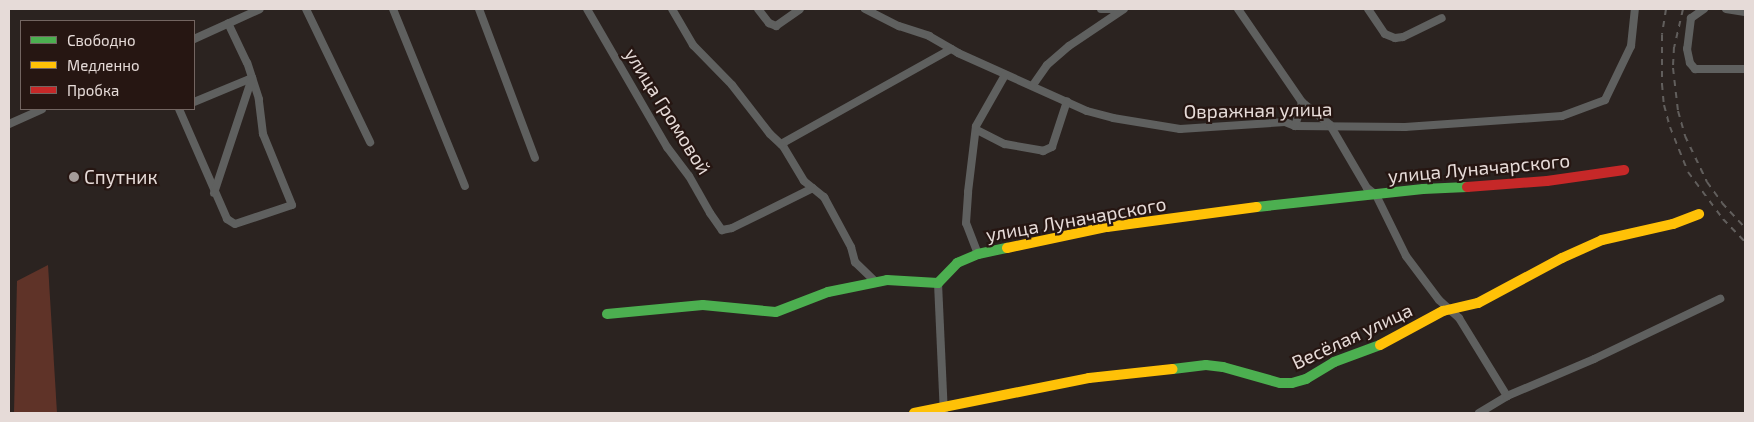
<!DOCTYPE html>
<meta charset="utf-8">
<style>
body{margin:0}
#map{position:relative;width:1754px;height:422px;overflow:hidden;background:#2b2320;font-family:"Exo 2",sans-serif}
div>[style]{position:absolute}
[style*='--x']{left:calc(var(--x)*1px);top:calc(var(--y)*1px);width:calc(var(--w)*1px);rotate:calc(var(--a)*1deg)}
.green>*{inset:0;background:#5f3328}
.street>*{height:8px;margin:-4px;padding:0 4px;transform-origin:4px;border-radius:4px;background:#5f605f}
.fast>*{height:10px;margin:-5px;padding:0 5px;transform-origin:5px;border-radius:5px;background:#4caf50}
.slow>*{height:10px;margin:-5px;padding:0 5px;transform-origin:5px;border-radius:5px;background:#ffc107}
.jam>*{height:10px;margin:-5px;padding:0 5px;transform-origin:5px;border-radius:5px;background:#c62828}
.rail>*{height:2px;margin-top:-1px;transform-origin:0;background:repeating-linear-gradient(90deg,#615e5c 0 6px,transparent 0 12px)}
.dots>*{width:14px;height:14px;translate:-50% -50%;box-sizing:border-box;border:2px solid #261612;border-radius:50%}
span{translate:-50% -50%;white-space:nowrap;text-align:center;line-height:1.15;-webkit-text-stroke:4.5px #261612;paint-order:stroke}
.street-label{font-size:19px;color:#e6dbd8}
.poi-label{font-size:19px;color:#e6dbd8}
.left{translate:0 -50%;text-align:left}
.frame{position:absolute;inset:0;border:10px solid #e6dbd8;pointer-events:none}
.legend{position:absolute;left:20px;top:20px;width:175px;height:90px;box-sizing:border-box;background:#261612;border:1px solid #736561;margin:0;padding:6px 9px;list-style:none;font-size:15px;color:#e6dbd8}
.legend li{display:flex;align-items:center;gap:10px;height:25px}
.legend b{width:25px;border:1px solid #736561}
</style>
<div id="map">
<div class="green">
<div style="clip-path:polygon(48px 265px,57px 413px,14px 413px,17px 281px)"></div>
</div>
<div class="street">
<div style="--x:306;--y:9;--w:148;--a:64.3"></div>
<div style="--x:393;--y:9;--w:191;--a:67.9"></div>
<div style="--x:479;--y:9;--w:159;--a:69.4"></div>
<div style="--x:587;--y:9;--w:160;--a:59.9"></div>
<div style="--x:667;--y:147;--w:36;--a:53"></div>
<div style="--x:689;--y:176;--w:43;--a:60.4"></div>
<div style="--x:710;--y:213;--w:21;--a:55"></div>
<div style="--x:722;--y:230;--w:10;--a:-11"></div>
<div style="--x:732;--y:228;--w:90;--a:-26.3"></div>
<div style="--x:672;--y:9;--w:42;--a:59.7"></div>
<div style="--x:693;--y:45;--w:56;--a:45.7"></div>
<div style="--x:732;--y:85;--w:62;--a:52.2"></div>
<div style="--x:770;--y:134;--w:18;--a:43"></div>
<div style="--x:783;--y:146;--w:41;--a:59"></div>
<div style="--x:804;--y:181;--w:26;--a:39"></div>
<div style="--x:824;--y:197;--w:57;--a:61.6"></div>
<div style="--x:851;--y:247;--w:16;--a:75"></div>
<div style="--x:855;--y:262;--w:29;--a:44"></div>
<div style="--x:758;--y:9;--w:18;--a:52"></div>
<div style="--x:769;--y:23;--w:8;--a:23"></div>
<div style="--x:776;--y:26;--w:29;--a:-35"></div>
<div style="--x:865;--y:9;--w:38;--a:27"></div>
<div style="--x:899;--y:26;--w:32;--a:18"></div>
<div style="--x:929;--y:36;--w:34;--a:30"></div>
<div style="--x:958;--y:53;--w:141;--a:24.2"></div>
<div style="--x:1087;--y:111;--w:27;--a:15"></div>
<div style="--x:1113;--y:118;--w:68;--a:9.3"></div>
<div style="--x:1180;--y:129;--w:105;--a:-3.8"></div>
<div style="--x:1285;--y:122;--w:11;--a:22"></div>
<div style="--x:1295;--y:126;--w:110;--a:0.5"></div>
<div style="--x:1405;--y:127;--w:157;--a:-4"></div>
<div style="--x:1562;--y:116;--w:46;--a:-20.4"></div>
<div style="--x:1605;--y:100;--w:60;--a:-64.3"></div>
<div style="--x:1631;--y:46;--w:37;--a:-84"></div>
<div style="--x:1101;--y:9;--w:19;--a:0"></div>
<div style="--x:1238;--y:9;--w:113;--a:55.5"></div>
<div style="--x:1302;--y:102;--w:25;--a:106"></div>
<div style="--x:1368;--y:9;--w:30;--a:56"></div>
<div style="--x:1385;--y:34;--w:11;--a:22"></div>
<div style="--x:1395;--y:38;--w:8;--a:-7"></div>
<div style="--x:1403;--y:37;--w:43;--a:-26"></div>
<div style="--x:1704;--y:9;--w:16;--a:145"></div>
<div style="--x:1691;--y:18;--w:31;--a:97"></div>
<div style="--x:1687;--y:49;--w:14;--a:78"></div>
<div style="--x:1690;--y:63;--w:8;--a:50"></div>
<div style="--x:1695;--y:69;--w:50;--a:0"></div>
<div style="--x:1726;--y:9;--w:19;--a:9"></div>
<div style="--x:194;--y:39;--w:72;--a:-24.4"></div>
<div style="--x:1033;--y:85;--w:24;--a:-55"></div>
<div style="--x:1047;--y:65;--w:29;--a:-41"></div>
<div style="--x:1069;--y:46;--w:66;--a:-33.9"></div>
<div style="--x:194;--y:102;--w:63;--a:-22.5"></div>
<div style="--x:1302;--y:102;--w:36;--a:39"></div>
<div style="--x:1330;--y:125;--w:73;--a:59.6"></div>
<div style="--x:1367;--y:188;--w:11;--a:38"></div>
<div style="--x:1376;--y:195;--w:68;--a:63.8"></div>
<div style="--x:1406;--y:256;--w:55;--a:53.1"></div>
<div style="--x:1439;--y:300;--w:27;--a:42"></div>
<div style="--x:1459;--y:318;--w:92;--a:58.4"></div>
<div style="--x:179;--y:109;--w:120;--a:66.4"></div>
<div style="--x:227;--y:219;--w:9;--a:32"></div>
<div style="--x:235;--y:224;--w:60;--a:-18.4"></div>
<div style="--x:292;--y:205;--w:77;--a:-112.2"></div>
<div style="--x:263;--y:134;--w:35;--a:-97"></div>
<div style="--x:259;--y:99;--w:38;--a:-108"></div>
<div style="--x:247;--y:63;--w:44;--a:-115.4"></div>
<div style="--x:9;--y:124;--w:36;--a:-24"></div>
<div style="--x:977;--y:130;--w:31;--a:27"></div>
<div style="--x:1005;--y:144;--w:39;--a:10"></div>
<div style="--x:1043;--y:151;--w:10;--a:-24"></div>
<div style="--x:1052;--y:147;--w:48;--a:-71.9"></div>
<div style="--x:781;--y:144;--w:195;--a:-29.2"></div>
<div style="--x:214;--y:193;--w:121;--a:-71.7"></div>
<div style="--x:978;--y:254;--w:33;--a:-111"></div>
<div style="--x:966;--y:223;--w:31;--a:-86"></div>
<div style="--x:968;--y:192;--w:66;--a:-83.1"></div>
<div style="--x:976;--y:126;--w:59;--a:-60.4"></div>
<div style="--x:938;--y:283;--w:130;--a:87.4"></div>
<div style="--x:1479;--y:413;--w:33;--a:-31"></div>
<div style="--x:1507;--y:396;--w:95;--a:-23"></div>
<div style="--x:1594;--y:359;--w:140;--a:-25.5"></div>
</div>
<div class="fast">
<div style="--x:1257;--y:207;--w:167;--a:-6.2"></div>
<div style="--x:1423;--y:189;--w:44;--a:-2.6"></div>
<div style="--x:607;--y:314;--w:96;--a:-5.4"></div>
<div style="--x:703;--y:305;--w:73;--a:5.5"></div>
<div style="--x:776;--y:312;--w:56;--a:-21"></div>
<div style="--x:828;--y:292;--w:60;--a:-11.5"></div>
<div style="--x:887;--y:280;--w:51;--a:3.4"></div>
<div style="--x:938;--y:283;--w:28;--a:-46"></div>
<div style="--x:957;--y:263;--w:23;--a:-23"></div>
<div style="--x:978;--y:254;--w:30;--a:-12"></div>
<div style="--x:1173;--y:369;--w:33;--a:-7"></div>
<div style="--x:1206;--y:365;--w:17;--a:7"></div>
<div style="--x:1223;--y:367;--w:59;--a:15.7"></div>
<div style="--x:1280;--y:383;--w:12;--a:0"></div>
<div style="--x:1292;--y:383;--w:15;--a:-16"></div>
<div style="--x:1306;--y:379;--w:33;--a:-31"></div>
<div style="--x:1334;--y:362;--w:49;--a:-20.3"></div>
</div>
<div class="slow">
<div style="--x:1007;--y:248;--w:102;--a:-11.9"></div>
<div style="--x:1107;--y:227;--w:151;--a:-7.6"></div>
<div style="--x:1380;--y:345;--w:72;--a:-28.4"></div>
<div style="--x:1443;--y:311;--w:36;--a:-13"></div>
<div style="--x:1478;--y:303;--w:95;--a:-28.2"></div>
<div style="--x:1562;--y:258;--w:44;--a:-24.2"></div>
<div style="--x:1602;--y:240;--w:73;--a:-12.7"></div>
<div style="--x:1673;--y:224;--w:28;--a:-21"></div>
<div style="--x:914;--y:413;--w:178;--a:-11.3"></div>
<div style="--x:1089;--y:378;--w:84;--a:-6.1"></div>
</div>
<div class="jam">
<div style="--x:1467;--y:187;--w:80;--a:-4.3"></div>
<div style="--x:1547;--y:181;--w:78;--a:-8.1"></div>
</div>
<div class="rail">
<div style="--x:1666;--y:9;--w:26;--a:99"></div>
<div style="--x:1662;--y:35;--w:49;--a:90"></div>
<div style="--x:1662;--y:84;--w:21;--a:85"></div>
<div style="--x:1664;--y:105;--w:23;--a:75"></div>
<div style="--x:1670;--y:127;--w:48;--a:68.2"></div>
<div style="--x:1688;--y:172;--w:59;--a:53.3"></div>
<div style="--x:1723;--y:219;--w:32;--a:46"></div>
<div style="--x:1683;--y:9;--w:39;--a:103"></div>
<div style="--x:1674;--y:47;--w:21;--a:93"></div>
<div style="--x:1673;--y:68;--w:43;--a:83.4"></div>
<div style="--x:1678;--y:111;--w:26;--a:74"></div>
<div style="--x:1685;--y:136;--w:51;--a:64.4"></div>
<div style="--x:1707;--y:182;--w:26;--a:54"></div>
<div style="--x:1722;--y:203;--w:34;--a:47"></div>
</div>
<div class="dots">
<div style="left:74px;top:177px;background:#a59b98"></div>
</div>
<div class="street-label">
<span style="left:1258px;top:110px;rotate:-1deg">Овражная улица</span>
<span style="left:668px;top:111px;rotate:58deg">улица Громовой</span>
<span style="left:1479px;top:168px;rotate:-5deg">улица Луначарского</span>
<span style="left:1076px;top:219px;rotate:-10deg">улица Луначарского</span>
<span style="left:1352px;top:336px;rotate:-25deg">Весёлая улица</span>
</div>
<div class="poi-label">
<span class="left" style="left:84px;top:177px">Спутник</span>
</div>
<div class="frame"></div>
<ul class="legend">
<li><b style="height:6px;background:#4caf50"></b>Свободно</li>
<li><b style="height:6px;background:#ffc107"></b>Медленно</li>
<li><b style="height:6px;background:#c62828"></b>Пробка</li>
</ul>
</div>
